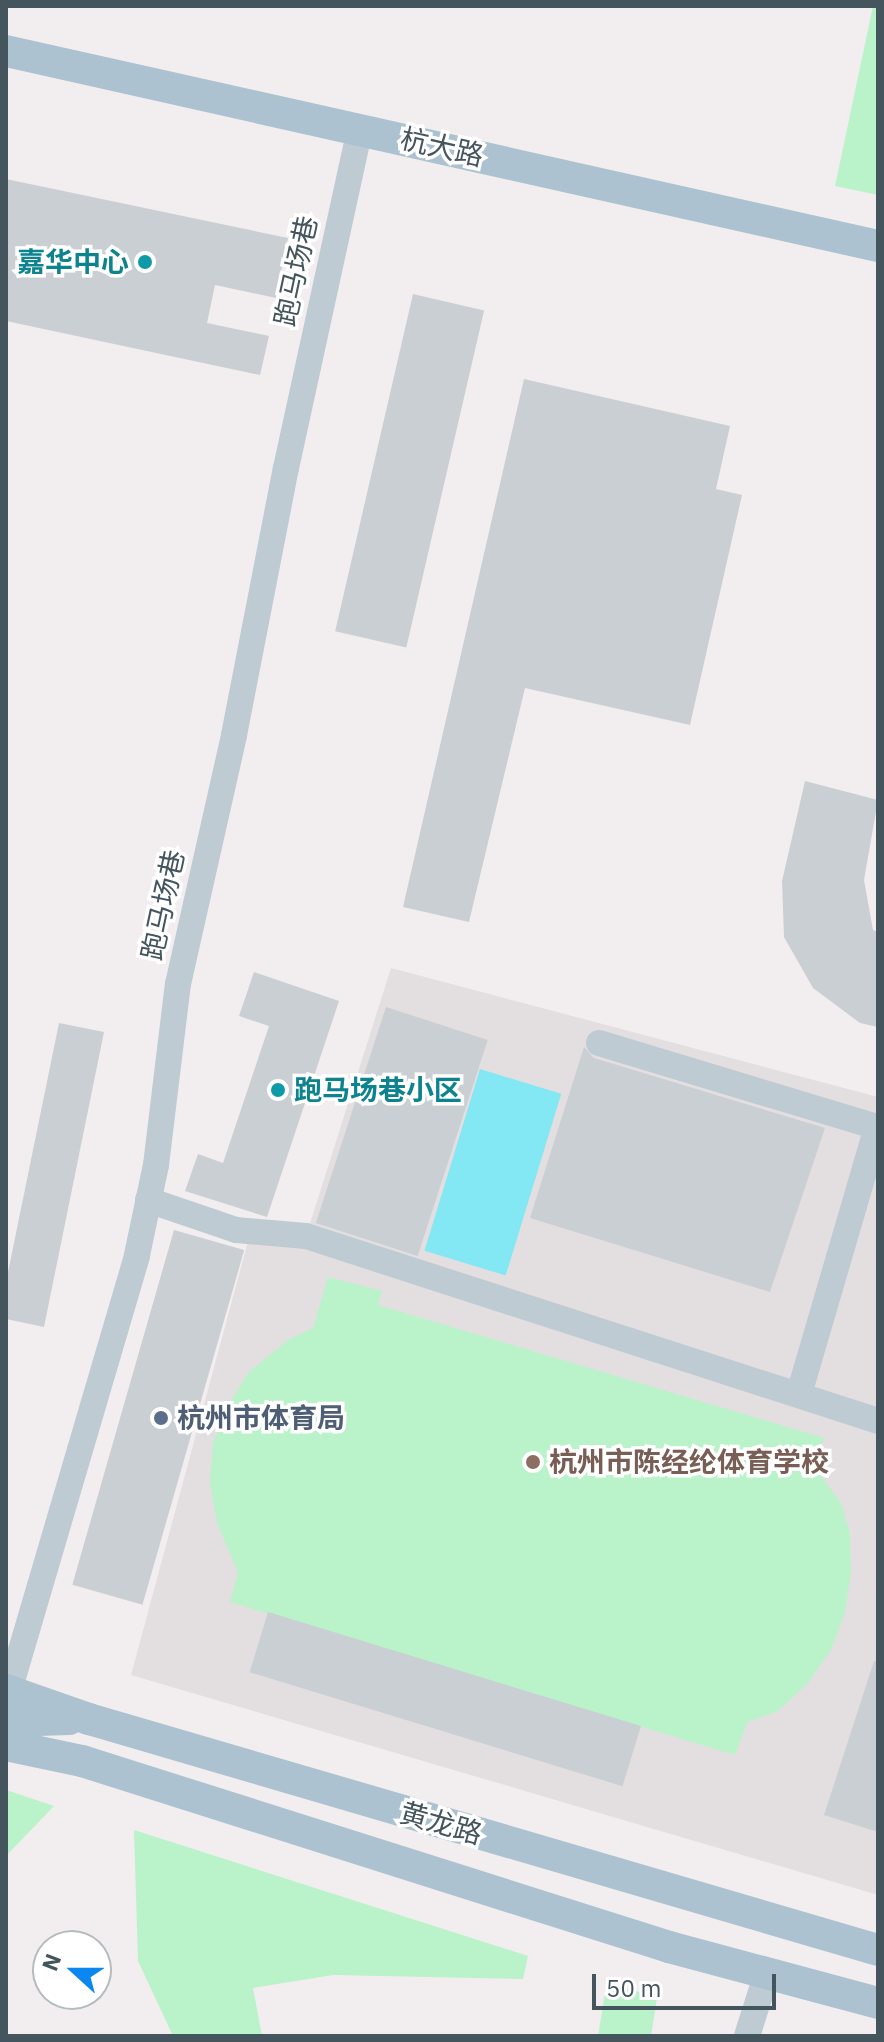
<!DOCTYPE html>
<meta charset="utf-8">
<style>
body{margin:0}
#map{position:relative;width:884px;height:2042px;overflow:hidden;background:#f2eeef;font-family:"IBM Plex Sans","Noto Sans SC",sans-serif}
div>[style]{position:absolute}
[style*='--x']{left:calc(var(--x)*1px);top:calc(var(--y)*1px);width:calc(var(--w)*1px);rotate:calc(var(--a)*1deg)}
.education>*{inset:0;background:#e3dfe1}
.green>*{inset:0;background:#baf2c9}
.water>*{inset:0;background:#83e8f3;transform-origin:0 0}
.building>*{inset:0;background:#cacfd4;transform-origin:0 0}
.minor>*{height:26px;margin:-13px;padding:0 13px;transform-origin:13px;border-radius:13px;background:#becbd2}
.major>*{height:32px;margin:-16px;padding:0 16px;transform-origin:16px;border-radius:16px;background:#acc2d0}
.dots>*{width:22px;height:22px;translate:-50% -50%;box-sizing:border-box;border:4px solid #fff;border-radius:50%}
span{translate:-50% -50%;white-space:nowrap;text-align:center;line-height:1.15;-webkit-text-stroke:7px #fff;paint-order:stroke}
.street-label{font-size:28px;color:#45555e}
.culture-label{font-size:28px;color:#0d838f;font-weight:700}
.right{translate:-100% -50%;text-align:right}
.left{translate:0 -50%;text-align:left}
.service-label{font-size:28px;color:#4e5e75;font-weight:700}
.education-label{font-size:28px;color:#785e54;font-weight:700}
.frame{position:absolute;inset:0;border:8px solid #45555e;pointer-events:none}
.north{position:absolute;left:32px;top:1930px;width:80px;height:80px;box-sizing:border-box;background:#fff;border:2px solid #b5bbbf;border-radius:50%;rotate:291deg;font-size:22px;font-weight:700;line-height:32px;text-align:center;color:#45555e}
.north::after{content:'';display:block;margin:auto;width:28px;height:36px;background:#0b88ef;clip-path:polygon(50% 0,100% 100%,50% 72%,0 100%)}
.scale{position:absolute;left:592px;top:1974px;width:184px;height:36px;box-sizing:border-box;border:4px solid #45555e;border-top:0;padding-left:10px;font-size:24px;line-height:28px;white-space:nowrap;color:#45555e;-webkit-text-stroke:6px #fff;paint-order:stroke}
</style>
<div id="map">
<div class="education">
<div style="clip-path:polygon(391px 968px,878px 1097px,878px 1895px,131px 1675px,250px 1234px,306px 1236px)"></div>
</div>
<div class="green">
<div style="clip-path:polygon(873px 6px,878px 6px,878px 195px,835px 186px)"></div>
<div style="clip-path:polygon(328px 1277px,382px 1291px,378px 1305px,824px 1438px,815px 1468px,841px 1503px,850px 1534px,851px 1572px,845px 1612px,832px 1648px,808px 1683px,778px 1711px,747px 1722px,735px 1755px,230px 1602px,238px 1572px,217px 1523px,210px 1483px,213px 1443px,229px 1404px,249px 1372px,288px 1340px,313px 1328px)"></div>
<div style="clip-path:polygon(6px 1790px,54px 1806px,6px 1856px)"></div>
<div style="clip-path:polygon(134px 1830px,528px 1956px,523px 1979px,333px 1975px,253px 1988px,262px 2036px,173px 2036px,138px 1961px)"></div>
<div style="clip-path:polygon(607px 1981px,657px 1998px,651px 2036px,598px 2036px)"></div>
</div>
<div class="water">
<div style="left:480px;top:1069px;width:85px;height:190px;rotate:17deg"></div>
</div>
<div class="building">
<div style="clip-path:polygon(6px 179px,288px 238px,276px 298px,215px 285px,207px 323px,269px 336px,260px 375px,6px 321px)"></div>
<div style="left:413px;top:294px;width:73px;height:346px;rotate:13deg"></div>
<div style="clip-path:polygon(524px 379px,730px 426px,716px 489px,742px 495px,690px 725px,525px 688px,469px 922px,403px 907px)"></div>
<div style="clip-path:polygon(805px 781px,878px 800px,864px 880px,873px 930px,878px 932px,878px 1027px,860px 1023px,813px 988px,784px 937px,782px 881px)"></div>
<div style="clip-path:polygon(254px 972px,339px 1001px,267px 1217px,185px 1191px,198px 1154px,223px 1163px,269px 1026px,239px 1016px)"></div>
<div style="left:386px;top:1007px;width:107px;height:227px;rotate:18deg"></div>
<div style="clip-path:polygon(59px 1023px,104px 1032px,44px 1327px,6px 1319px,6px 1282px)"></div>
<div style="clip-path:polygon(584px 1047px,594px 1058px,825px 1128px,770px 1292px,530px 1218px)"></div>
<div style="left:174px;top:1230px;width:73px;height:369px;rotate:16deg"></div>
<div style="left:268px;top:1612px;width:390px;height:63px;rotate:17deg"></div>
<div style="clip-path:polygon(874px 1661px,878px 1661px,878px 1832px,824px 1815px)"></div>
</div>
<div class="minor">
<div style="--x:599;--y:1043;--w:291;--a:16.8"></div>
<div style="--x:148;--y:1200;--w:93;--a:18.8"></div>
<div style="--x:236;--y:1230;--w:70;--a:4.9"></div>
<div style="--x:306;--y:1236;--w:601;--a:17.92"></div>
<div style="--x:799;--y:1394;--w:278;--a:-73.7"></div>
<div style="--x:9;--y:1691;--w:454;--a:-73.6"></div>
<div style="--x:137;--y:1255;--w:92;--a:-78.1"></div>
<div style="--x:156;--y:1165;--w:182;--a:-83.1"></div>
<div style="--x:178;--y:984;--w:255;--a:-77.3"></div>
<div style="--x:234;--y:735;--w:272;--a:-79"></div>
<div style="--x:286;--y:468;--w:348;--a:-77.7"></div>
<div style="--x:747;--y:2036;--w:66;--a:-72.4"></div>
</div>
<div class="major">
<div style="--x:6;--y:51;--w:894;--a:12.61"></div>
<div style="--x:6;--y:1690;--w:88;--a:19.3"></div>
<div style="--x:89;--y:1719;--w:822;--a:16.32"></div>
<div style="--x:6;--y:1721;--w:63;--a:-1.8"></div>
<div style="--x:6;--y:1745;--w:78;--a:11.9"></div>
<div style="--x:82;--y:1761;--w:616;--a:17.58"></div>
<div style="--x:669;--y:1947;--w:216;--a:15"></div>
</div>
<div class="dots">
<div style="left:145px;top:262px;background:#0f9aa8"></div>
<div style="left:278px;top:1090px;background:#0f9aa8"></div>
<div style="left:161px;top:1418px;background:#5c6f8a"></div>
<div style="left:533px;top:1462px;background:#8d6e63"></div>
</div>
<div class="street-label">
<span style="left:442px;top:147px;rotate:13deg">杭大路</span>
<span style="left:296px;top:271px;rotate:-78deg">跑马场巷</span>
<span style="left:163px;top:905px;rotate:-78deg">跑马场巷</span>
<span style="left:441px;top:1823px;rotate:16deg">黄龙路</span>
</div>
<div class="culture-label">
<span class="right" style="left:129px;top:262px">嘉华中心</span>
<span class="left" style="left:294px;top:1090px">跑马场巷小区</span>
</div>
<div class="service-label">
<span class="left" style="left:177px;top:1418px">杭州市体育局</span>
</div>
<div class="education-label">
<span class="left" style="left:549px;top:1462px">杭州市陈经纶体育学校</span>
</div>
<div class="frame"></div>
<div class="north">N</div>
<div class="scale">50 m</div>
</div>
